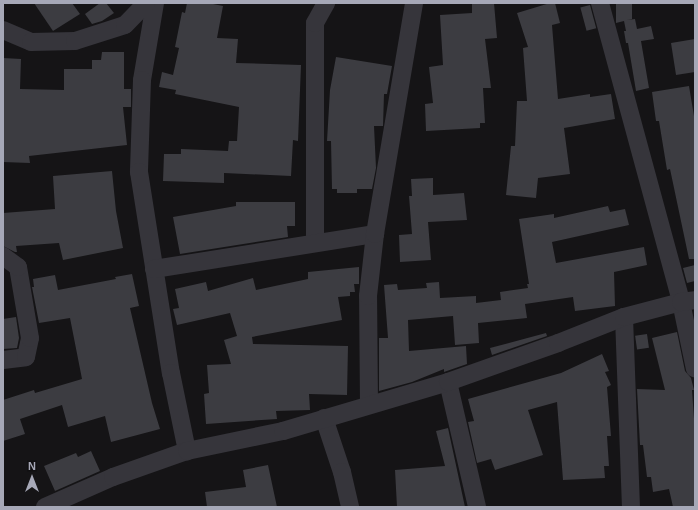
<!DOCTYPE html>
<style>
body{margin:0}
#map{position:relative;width:698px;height:510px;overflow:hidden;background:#151416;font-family:Arial,sans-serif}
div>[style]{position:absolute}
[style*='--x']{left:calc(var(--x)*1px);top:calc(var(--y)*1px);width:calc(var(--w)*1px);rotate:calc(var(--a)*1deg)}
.building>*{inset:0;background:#3c3c41;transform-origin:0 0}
.minor>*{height:18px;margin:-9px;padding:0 9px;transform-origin:9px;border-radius:9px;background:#36353b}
span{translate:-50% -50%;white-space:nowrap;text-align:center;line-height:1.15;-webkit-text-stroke:3px #100f11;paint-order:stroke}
.frame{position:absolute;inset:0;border:4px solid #a6a8b7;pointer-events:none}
.north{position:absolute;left:12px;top:458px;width:40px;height:40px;-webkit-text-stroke:3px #100f11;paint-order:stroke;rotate:0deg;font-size:11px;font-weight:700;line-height:16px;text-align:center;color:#a6a8b7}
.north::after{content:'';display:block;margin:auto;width:14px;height:18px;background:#a6a8b7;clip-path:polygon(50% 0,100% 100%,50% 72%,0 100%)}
</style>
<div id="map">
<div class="building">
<div style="clip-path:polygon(34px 3px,72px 3px,80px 14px,53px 31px)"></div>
<div style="clip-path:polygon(100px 3px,106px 3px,114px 13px,102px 21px,92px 24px,85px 14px)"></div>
<div style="clip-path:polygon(187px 3px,208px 3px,223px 6px,217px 38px,238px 39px,236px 63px,301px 65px,298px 141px,293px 140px,291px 176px,224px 173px,224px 183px,163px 181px,164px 154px,181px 154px,181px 149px,228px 151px,229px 141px,237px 141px,239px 107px,175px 94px,176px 90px,159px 87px,162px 72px,173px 75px,179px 48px,175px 47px,182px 12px,185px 13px)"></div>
<div style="clip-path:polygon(494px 3px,497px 38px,485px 39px,491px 88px,483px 88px,485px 123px,480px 123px,480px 128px,426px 131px,425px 104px,433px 103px,429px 67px,443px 65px,440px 15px,472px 13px,472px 4px)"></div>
<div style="clip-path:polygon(550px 3px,555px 3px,560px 23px,552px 25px,558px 99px,590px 94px,590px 97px,611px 94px,615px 119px,564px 128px,570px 174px,538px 178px,536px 198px,506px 195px,511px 146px,515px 146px,517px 101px,527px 101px,523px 48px,528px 47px,517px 13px)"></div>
<div style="clip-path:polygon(616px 4px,632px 4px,632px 19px,627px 20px,635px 19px,637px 29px,651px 26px,654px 39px,641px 41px,649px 88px,636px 91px,628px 43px,626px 43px,624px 31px,626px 31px,624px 21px,616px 23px)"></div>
<div style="left:590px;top:5px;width:24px;height:10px;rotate:75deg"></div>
<div style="clip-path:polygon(695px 39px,695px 72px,676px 75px,671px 43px)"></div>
<div style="clip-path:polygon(102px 52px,124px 52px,124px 89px,131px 89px,131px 107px,123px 107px,127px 145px,29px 156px,30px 163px,3px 162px,3px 58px,21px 59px,20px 89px,64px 90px,64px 69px,92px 69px,92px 60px,101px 60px)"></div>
<div style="clip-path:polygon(336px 57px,392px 66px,387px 94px,384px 94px,383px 126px,374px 126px,376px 168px,372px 189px,357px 189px,357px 193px,337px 193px,337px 189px,332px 189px,331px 141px,327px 141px,330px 90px)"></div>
<div style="clip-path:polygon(689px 86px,695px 122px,695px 259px,689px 259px,670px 169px,667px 170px,659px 121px,656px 121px,652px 92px)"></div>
<div style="clip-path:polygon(112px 171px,116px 211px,123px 248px,63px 260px,59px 243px,16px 246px,17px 252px,15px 252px,3px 246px,3px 213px,55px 209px,53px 176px)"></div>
<div style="clip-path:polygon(433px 178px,433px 195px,464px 193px,467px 220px,428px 222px,431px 260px,400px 262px,399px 235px,412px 234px,409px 196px,412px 196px,411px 179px)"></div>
<div style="clip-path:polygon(236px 202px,295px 202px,295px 226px,287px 226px,288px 237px,180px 254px,173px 217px,236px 206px)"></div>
<div style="clip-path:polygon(608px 206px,610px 212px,625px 209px,629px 225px,552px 242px,556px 263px,644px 247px,647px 265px,614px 272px,615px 306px,575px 311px,573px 297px,525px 304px,527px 318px,478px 323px,479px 343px,455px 345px,453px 316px,408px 320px,409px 351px,466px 346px,467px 364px,444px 372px,444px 369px,412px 382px,379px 391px,379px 338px,388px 338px,384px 285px,397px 284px,398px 290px,427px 288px,426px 283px,439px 282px,440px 298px,476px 296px,476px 303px,501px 300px,500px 292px,528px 288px,527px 284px,529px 284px,519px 219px,554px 214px,554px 218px)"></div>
<div style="clip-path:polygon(695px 265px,695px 281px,687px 283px,683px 268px)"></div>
<div style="clip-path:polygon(359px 267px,359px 284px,354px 284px,355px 292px,350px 292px,350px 296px,338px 297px,342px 320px,252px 337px,253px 344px,348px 346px,347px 395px,309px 394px,310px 410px,276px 411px,277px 419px,206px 424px,204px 394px,209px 393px,207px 365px,231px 364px,224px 340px,237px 336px,230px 313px,177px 325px,173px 309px,179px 308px,175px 289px,206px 282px,208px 291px,253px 278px,256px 290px,308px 279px,308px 272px)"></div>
<div style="clip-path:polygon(132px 274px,139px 306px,130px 308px,152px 403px,160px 429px,111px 442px,105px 416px,68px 427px,62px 405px,20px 419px,25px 434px,3px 441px,3px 400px,34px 390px,35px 393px,82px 379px,70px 318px,39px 323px,32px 287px,34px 287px,33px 279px,55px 275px,58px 290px,116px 279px,115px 277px)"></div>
<div style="clip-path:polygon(16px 317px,19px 338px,17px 348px,3px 349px,3px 319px)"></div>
<div style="clip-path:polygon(677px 332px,685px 371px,691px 378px,694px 390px,692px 390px,695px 433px,695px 507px,673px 507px,669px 489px,653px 492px,651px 477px,647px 477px,643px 445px,640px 445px,637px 389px,665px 390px,652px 338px)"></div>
<div style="clip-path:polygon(546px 333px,547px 336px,492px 355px,490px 348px)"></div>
<div style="left:647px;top:334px;width:14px;height:12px;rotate:82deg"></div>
<div style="clip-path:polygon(602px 354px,609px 371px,605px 372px,611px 385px,607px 387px,611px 436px,607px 436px,609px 466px,604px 466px,605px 478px,563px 480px,557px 402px,528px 410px,543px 455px,495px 470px,491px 459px,477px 463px,468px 422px,474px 421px,468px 399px,561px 373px)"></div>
<div style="clip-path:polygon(448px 428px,465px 507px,397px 507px,395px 470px,445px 466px,436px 431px)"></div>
<div style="clip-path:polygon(91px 451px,100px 471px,55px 491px,44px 466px,76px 453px,78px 457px)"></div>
<div style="clip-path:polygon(268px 465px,277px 507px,207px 507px,205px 492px,246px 487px,243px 470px)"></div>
</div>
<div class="minor">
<div style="--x:155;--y:3;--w:78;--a:99.6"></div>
<div style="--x:142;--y:80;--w:92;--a:91.9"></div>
<div style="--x:139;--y:172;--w:204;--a:81"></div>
<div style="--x:171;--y:373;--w:80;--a:78.4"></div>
<div style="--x:600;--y:3;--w:310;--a:74.8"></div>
<div style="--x:681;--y:302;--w:68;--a:78.2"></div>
<div style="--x:3;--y:30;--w:30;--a:23"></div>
<div style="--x:31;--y:42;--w:44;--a:-1.3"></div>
<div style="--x:75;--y:41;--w:52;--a:-17.7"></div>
<div style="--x:125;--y:25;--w:30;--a:-46"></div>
<div style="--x:315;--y:243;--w:220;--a:-90"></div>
<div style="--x:315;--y:23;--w:23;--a:-61"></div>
<div style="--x:154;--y:269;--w:224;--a:-9"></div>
<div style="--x:624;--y:317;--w:190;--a:87.9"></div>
<div style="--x:3;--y:360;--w:23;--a:-7"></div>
<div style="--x:26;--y:357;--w:19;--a:-78"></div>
<div style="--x:30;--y:338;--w:72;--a:-99.6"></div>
<div style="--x:18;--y:267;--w:19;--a:-144"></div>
<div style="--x:448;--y:382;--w:128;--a:76.9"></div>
<div style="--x:369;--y:404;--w:108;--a:-90.5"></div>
<div style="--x:368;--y:296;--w:62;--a:-83.6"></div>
<div style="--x:375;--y:234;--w:234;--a:-80.4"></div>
<div style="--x:324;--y:418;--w:57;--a:71.6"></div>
<div style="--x:342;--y:472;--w:36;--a:77"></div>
<div style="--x:45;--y:507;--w:74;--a:-23.8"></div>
<div style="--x:113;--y:477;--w:78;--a:-19.4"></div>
<div style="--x:187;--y:451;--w:98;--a:-11.8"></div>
<div style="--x:283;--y:431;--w:172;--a:-16.5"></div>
<div style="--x:448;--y:382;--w:117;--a:-19.5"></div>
<div style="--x:558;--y:343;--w:71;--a:-21.5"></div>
<div style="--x:624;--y:317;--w:59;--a:-14.7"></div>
<div style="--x:681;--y:302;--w:14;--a:-8"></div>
</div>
<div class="frame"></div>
<div class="north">N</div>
</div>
